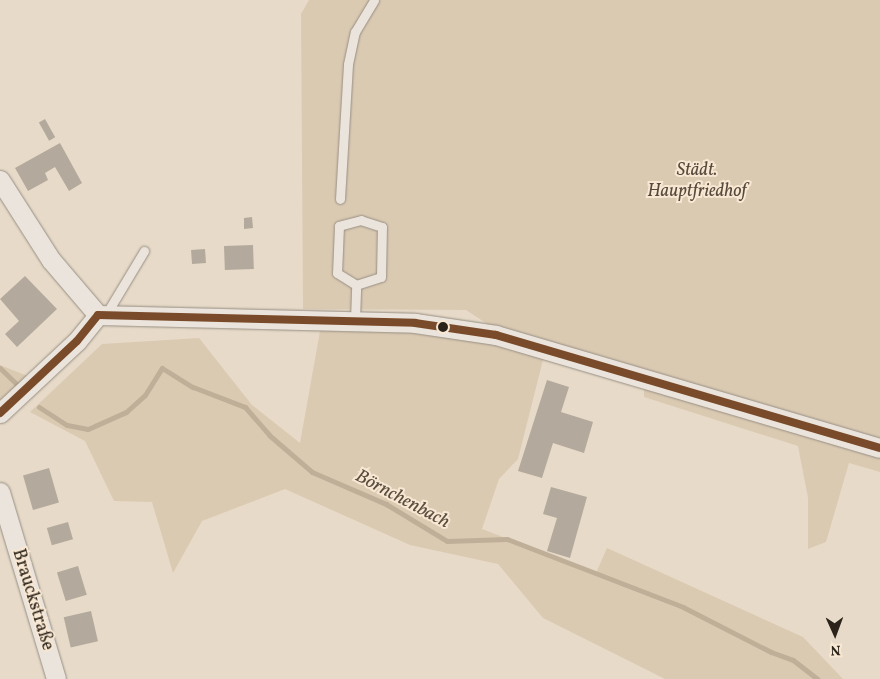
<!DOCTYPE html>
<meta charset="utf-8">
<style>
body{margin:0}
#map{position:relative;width:880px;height:679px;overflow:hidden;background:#e7dac8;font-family:Vollkorn,serif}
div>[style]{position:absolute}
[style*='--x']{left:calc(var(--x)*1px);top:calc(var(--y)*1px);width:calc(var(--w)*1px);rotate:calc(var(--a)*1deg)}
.green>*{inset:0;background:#dbcab2}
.stream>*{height:5px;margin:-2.5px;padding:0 2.5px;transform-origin:2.5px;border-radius:2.5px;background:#c0af98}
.building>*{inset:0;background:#b3aa9d;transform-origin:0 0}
.roads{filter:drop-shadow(0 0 1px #978f83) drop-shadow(0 0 1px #978f83)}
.lane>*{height:9px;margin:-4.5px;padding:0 4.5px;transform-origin:4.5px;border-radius:4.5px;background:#ebe4dc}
.street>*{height:19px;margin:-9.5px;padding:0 9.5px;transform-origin:9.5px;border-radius:9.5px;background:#ebe4dc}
.bus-1>*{height:8px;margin:-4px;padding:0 4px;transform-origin:4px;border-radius:4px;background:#7a4b2a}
.dots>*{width:14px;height:14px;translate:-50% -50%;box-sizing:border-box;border:2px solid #f8e8d3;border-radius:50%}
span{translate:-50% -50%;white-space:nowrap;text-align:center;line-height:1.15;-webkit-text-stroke:4px #f8e8d3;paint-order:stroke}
.park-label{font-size:18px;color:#564a3c;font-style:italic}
.street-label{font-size:18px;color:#2c241a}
.water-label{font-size:19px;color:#5a4e3f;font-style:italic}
.north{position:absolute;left:810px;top:609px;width:50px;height:50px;-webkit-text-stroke:4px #f8e8d3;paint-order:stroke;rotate:178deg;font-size:14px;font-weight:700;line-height:20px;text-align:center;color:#2c241a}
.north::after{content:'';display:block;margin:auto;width:18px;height:22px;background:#2c241a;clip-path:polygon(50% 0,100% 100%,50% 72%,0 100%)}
</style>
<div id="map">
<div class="green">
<div style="clip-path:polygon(309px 0,880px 0,880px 472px,849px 463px,826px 542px,808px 549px,808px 498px,798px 446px,644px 397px,644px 384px,498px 331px,466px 310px,303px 309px,301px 14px)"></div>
<div style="clip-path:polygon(322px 320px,355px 320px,545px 352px,518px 459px,499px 479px,482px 529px,596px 573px,607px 548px,803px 637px,843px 679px,665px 679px,543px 618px,498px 564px,410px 545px,285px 489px,202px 521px,173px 573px,152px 502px,114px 501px,85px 441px,30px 412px,102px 344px,199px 338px,252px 405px,300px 443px)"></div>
<div style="clip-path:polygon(0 365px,35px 379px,0 413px)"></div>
</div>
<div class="stream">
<div style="--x:0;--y:368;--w:28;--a:44"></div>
<div style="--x:39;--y:407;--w:33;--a:33"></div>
<div style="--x:67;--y:425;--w:21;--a:11"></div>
<div style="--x:88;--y:429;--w:42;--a:-24.1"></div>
<div style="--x:126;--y:412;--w:25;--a:-42"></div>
<div style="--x:145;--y:395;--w:32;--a:-58"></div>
<div style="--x:162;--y:368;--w:36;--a:32"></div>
<div style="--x:193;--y:387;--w:56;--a:21"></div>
<div style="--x:245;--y:407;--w:37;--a:49"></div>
<div style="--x:269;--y:435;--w:57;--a:40.7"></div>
<div style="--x:312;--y:472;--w:81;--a:23.4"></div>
<div style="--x:386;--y:504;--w:71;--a:31.2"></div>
<div style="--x:447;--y:541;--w:60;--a:-1.9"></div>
<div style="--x:507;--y:539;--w:189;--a:21.1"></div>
<div style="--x:683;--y:607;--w:99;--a:27.1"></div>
<div style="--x:771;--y:652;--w:23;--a:20"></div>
<div style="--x:793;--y:660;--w:31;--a:38"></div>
</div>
<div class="building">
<div style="left:45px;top:119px;width:21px;height:7px;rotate:61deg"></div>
<div style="clip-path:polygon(60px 143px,82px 183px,69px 191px,55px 167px,45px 173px,48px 180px,28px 191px,15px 168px)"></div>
<div style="clip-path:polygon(252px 217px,253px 228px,244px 229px,244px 218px)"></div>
<div style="left:253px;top:245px;width:24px;height:29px;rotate:88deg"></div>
<div style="left:205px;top:249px;width:14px;height:14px;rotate:86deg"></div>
<div style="clip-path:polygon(25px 276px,57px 309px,17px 347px,5px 334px,19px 321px,0 299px)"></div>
<div style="clip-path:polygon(547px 380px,569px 387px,561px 412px,593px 422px,584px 453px,553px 443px,542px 478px,518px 471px)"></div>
<div style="left:49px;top:468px;width:36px;height:27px;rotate:74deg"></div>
<div style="clip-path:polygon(551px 487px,587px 497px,570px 558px,547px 551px,557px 518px,543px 514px)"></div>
<div style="left:68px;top:522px;width:18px;height:22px;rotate:74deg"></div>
<div style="left:78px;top:566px;width:30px;height:22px;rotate:73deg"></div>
<div style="left:91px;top:611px;width:31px;height:28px;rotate:77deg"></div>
</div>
<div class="roads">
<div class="lane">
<div style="--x:340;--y:199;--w:135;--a:-86.6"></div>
<div style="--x:348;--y:64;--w:33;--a:-78"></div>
<div style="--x:355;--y:32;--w:37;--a:-59"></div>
<div style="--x:105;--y:316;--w:76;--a:-59"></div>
<div style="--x:355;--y:320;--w:35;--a:-88"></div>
<div style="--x:356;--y:285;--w:26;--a:-18"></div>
<div style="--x:381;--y:277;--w:50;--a:-88.9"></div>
<div style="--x:382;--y:227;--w:22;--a:-162"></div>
<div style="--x:361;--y:220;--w:23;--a:165"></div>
<div style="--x:339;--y:226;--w:47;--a:92.4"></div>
<div style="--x:337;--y:273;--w:22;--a:32"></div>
</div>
<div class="street">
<div style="--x:0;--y:180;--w:95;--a:57.5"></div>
<div style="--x:51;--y:260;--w:72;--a:49.5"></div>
<div style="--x:98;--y:315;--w:317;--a:1.4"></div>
<div style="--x:415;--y:323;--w:82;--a:8.4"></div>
<div style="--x:496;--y:335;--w:400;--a:16.4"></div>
<div style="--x:0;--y:413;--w:105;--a:-43.1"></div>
<div style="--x:77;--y:341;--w:33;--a:-51"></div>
<div style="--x:0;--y:492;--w:195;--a:73.3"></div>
</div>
</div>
<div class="bus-1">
<div style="--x:98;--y:315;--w:317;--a:1.4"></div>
<div style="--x:415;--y:323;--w:82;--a:8.4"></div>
<div style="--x:496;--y:335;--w:400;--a:16.4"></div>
<div style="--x:0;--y:413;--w:105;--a:-43.1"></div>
<div style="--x:77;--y:341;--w:33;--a:-51"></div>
</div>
<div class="dots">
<div style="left:443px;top:327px;background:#2c241a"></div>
</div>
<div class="park-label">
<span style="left:697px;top:182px">Städt.<br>Hauptfriedhof</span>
</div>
<div class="street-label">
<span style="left:32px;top:600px;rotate:73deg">Brauckstraße</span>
</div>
<div class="water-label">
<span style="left:402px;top:500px;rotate:28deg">Börnchenbach</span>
</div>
<div class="north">N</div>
</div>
